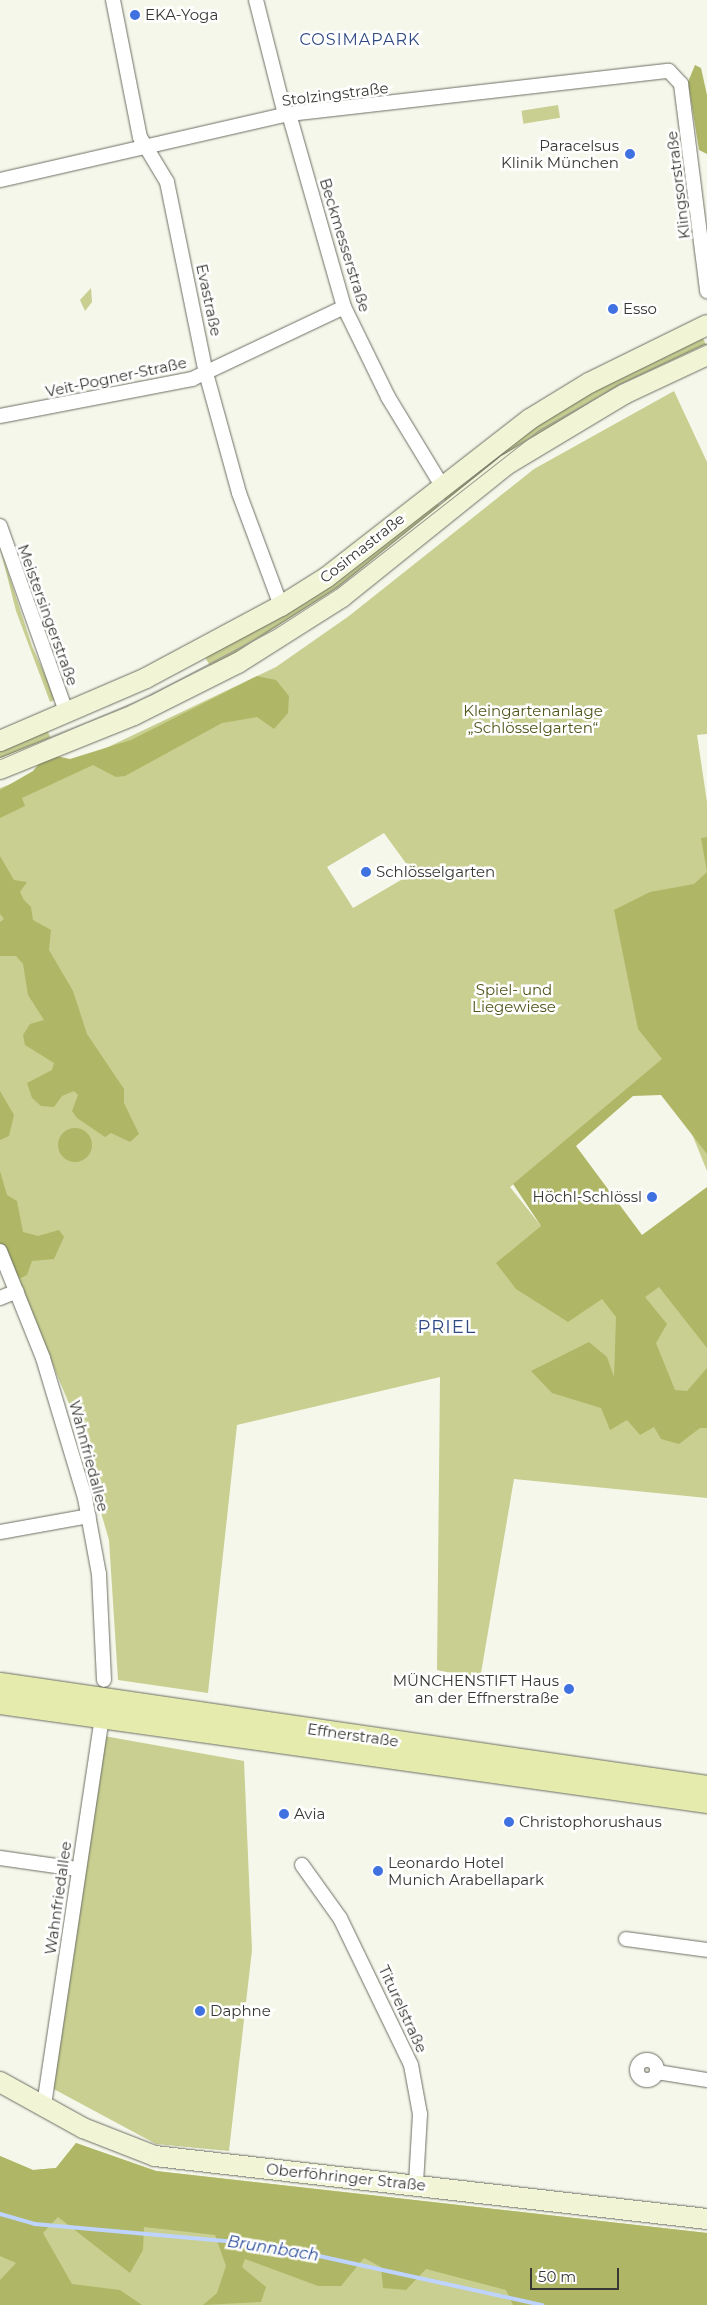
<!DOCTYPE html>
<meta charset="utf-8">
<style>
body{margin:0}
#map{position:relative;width:707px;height:2305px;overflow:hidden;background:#f5f7eb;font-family:Montserrat,sans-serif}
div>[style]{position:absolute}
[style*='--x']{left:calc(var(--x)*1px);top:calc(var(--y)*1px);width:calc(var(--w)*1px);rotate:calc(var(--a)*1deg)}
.green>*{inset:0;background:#c8cf91;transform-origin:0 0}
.forest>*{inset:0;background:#afb766}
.round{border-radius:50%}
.stream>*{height:4px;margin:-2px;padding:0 2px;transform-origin:2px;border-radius:2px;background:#bed4fe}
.roads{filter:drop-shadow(0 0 1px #6d6f64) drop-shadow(0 0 1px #6d6f64)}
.street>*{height:14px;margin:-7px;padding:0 7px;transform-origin:7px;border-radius:7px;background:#fff}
.street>.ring{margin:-7px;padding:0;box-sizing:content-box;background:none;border:14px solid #fff;border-radius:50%}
.secondary>*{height:20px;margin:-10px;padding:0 10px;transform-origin:10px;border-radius:10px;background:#f2f5d5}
.primary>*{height:21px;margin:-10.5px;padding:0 10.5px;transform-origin:10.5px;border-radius:10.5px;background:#e5ebac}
.tram>*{height:1px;margin:-0.5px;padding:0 0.5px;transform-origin:0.5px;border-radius:0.5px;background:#9a9c93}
.dots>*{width:14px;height:14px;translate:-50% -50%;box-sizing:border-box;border:2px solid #fff;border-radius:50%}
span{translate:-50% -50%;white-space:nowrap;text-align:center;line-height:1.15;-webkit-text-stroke:5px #fff;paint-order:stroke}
.poi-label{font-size:15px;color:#373833}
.left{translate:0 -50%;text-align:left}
.right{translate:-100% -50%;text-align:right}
.street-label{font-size:15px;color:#373833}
.park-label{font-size:15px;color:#51551a}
.neighbourhood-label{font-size:16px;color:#2f4982;letter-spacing:1px}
.water-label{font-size:16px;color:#274a98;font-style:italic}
.quarter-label{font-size:18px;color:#2f4982;letter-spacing:1px}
.scale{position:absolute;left:530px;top:2268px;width:89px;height:22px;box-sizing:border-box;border:2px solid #373833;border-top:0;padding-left:6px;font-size:15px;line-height:18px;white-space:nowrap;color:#373833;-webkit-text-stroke:4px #fff;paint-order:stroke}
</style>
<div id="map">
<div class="green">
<div style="left:558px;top:105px;width:13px;height:37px;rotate:81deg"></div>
<div style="clip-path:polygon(91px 288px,92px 302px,85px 311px,80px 300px)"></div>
<div style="clip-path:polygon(701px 334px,707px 347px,449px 505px,437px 491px,502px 441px)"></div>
<div style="clip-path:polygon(evenodd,674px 391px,707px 462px,707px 734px,697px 735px,707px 802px,707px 1171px,662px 1060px,510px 1187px,541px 1226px,632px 1246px,707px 1197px,707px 1498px,514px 1479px,480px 1679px,437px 1670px,440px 1377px,237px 1425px,208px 1693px,118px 1680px,109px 1540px,70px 1406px,0 1239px,0 788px,106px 748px,276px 667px,349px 616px,534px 469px,674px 391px,384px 833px,413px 873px,353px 908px,327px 867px,384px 833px)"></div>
<div style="clip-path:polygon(432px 496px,442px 510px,378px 564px,213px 672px,203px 653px)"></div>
<div style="clip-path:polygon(0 548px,32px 646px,56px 699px,50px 702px,16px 611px)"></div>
<div style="clip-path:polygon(46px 727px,53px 744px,0 765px,0 746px)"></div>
<div style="clip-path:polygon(104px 1736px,244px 1761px,252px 1950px,229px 2151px,156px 2144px,50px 2087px)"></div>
<div style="clip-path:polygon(76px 2143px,156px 2171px,707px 2233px,707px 2305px,0 2305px,0 2156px,33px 2170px,56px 2168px)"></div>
</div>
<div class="forest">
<div style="clip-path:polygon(695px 65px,701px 68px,707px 95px,707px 154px,699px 150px,688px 82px)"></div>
<div style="clip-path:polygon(257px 676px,276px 680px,289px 696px,288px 713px,274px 729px,257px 717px,222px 723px,125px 776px,116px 777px,93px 765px,22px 798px,25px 806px,0 818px,0 790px,33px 771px,47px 754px,70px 759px,131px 740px)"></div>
<div style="clip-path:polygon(707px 837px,707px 1154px,661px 1095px,633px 1096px,576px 1146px,642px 1235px,707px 1187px,707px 1348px,659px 1287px,645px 1297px,667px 1324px,656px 1343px,675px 1390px,687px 1391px,707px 1368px,707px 1428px,700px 1428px,679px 1444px,661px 1439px,654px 1427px,640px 1435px,627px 1420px,610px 1430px,601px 1408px,552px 1393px,531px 1371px,589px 1342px,607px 1357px,614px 1377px,616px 1317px,602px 1299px,568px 1322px,516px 1289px,496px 1263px,541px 1226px,513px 1184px,662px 1059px,638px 1029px,614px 910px,650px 892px,694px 884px,707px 872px,701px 838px)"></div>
<div style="clip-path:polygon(0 856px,14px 880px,27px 882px,20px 892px,24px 900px,31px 907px,33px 920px,51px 930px,49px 950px,73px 991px,87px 1034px,124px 1089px,124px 1103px,139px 1134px,130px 1142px,111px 1133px,105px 1137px,77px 1118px,72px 1111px,78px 1095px,74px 1091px,62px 1096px,54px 1107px,41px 1106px,32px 1098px,27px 1083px,52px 1070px,54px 1063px,25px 1045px,23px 1035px,30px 1024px,44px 1020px,28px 995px,23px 964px,16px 956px,0 956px,0 922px,4px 919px,0 914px)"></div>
<div style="clip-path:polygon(0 1091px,14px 1115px,9px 1136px,0 1140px)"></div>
<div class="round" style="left:58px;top:1128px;width:34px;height:34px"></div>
<div style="clip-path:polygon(0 1171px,7px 1195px,17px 1201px,23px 1232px,38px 1236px,59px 1230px,64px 1237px,54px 1259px,32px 1261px,27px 1275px,21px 1278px,12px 1272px,0 1243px)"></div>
<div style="clip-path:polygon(76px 2143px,156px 2171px,707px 2233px,707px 2305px,513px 2305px,506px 2290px,426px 2269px,406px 2290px,383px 2288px,381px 2267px,364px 2258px,341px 2286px,318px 2286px,245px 2259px,242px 2267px,266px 2287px,261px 2302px,203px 2305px,217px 2293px,226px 2266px,215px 2235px,144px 2227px,143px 2250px,130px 2273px,58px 2217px,43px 2233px,72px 2284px,120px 2290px,142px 2305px,0 2305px,0 2280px,16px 2263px,0 2256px,0 2156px,33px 2170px,56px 2168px)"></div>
</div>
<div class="stream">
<div style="--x:0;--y:2214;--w:36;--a:16"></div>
<div style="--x:35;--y:2224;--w:235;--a:5.1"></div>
<div style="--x:269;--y:2245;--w:280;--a:12.4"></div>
</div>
<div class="roads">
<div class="street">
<div style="--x:113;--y:0;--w:140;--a:78.9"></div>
<div style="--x:140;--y:137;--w:52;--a:59"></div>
<div style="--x:167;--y:182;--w:195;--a:78.5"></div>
<div style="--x:206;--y:373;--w:124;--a:74.6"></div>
<div style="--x:239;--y:493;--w:121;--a:69.6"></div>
<div style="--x:256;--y:0;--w:119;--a:75.8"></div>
<div style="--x:289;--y:114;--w:201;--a:74.1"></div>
<div style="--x:344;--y:307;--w:100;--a:63.9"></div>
<div style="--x:388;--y:397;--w:102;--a:58.7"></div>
<div style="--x:0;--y:180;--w:296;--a:-12.9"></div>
<div style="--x:289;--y:114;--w:382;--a:-6.5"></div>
<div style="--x:669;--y:71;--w:18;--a:47"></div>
<div style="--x:681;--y:84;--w:209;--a:82.8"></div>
<div style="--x:0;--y:416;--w:196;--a:-10.9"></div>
<div style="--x:192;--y:379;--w:168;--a:-25.3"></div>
<div style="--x:0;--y:526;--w:200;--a:70.4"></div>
<div style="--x:0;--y:1251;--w:115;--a:68.1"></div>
<div style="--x:43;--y:1358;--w:146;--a:73.3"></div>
<div style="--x:85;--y:1498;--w:77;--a:79.6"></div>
<div style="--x:99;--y:1574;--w:106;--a:87.3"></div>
<div style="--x:0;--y:1298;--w:18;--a:-22"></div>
<div style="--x:0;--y:1532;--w:90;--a:-10.2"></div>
<div style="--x:0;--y:1858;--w:78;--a:8.1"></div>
<div style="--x:302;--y:1865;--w:65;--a:54.4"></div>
<div style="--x:340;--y:1918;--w:163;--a:64.2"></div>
<div style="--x:411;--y:2065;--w:50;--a:79.6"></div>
<div style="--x:420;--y:2114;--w:70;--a:93.3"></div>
<div style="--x:626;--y:1939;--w:82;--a:7.7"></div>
<div class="ring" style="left:637px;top:2060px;width:6px;height:6px"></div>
<div style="--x:657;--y:2072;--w:51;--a:9.1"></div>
<div style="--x:44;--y:2105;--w:399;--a:-81.5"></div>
</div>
<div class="secondary">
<div style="--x:0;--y:741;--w:159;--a:-23.3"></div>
<div style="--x:146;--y:678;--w:153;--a:-28.1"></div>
<div style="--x:281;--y:606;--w:54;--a:-32.2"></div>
<div style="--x:327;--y:577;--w:257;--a:-37.9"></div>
<div style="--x:530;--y:419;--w:69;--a:-31.4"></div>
<div style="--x:589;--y:383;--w:131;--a:-26.2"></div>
<div style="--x:0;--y:769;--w:144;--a:-21.9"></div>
<div style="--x:134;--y:715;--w:116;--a:-26.6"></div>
<div style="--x:238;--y:663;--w:123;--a:-32.4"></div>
<div style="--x:342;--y:597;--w:211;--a:-38.8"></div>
<div style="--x:506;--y:465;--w:138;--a:-31"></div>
<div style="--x:624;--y:394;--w:92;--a:-25.2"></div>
<div style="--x:0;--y:2082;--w:95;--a:29"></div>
<div style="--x:83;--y:2128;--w:77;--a:21.3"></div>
<div style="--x:155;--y:2156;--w:556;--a:6.51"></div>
</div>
<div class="primary">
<div style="--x:0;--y:1683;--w:714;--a:8.29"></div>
<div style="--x:0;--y:1703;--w:714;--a:7.97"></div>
</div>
</div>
<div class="tram">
<div style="--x:0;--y:759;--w:163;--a:-23.1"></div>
<div style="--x:150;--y:695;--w:140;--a:-28"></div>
<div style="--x:274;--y:629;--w:74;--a:-32.8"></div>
<div style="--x:336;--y:589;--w:258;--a:-38.1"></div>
<div style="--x:539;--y:430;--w:93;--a:-29.6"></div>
<div style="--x:620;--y:384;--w:96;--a:-24.7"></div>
</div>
<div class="dots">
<div style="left:135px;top:15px;background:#3f71e1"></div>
<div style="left:630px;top:154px;background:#3f71e1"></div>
<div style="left:613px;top:309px;background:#3f71e1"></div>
<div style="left:366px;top:872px;background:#3f71e1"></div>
<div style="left:652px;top:1197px;background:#3f71e1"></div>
<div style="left:569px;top:1689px;background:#3f71e1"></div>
<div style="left:284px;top:1814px;background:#3f71e1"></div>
<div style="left:509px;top:1822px;background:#3f71e1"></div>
<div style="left:378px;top:1871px;background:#3f71e1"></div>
<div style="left:200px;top:2011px;background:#3f71e1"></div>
</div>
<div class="poi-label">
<span class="left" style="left:145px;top:15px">EKA-Yoga</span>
<span class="right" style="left:619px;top:154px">Paracelsus<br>Klinik München</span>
<span class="left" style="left:623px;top:309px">Esso</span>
<span class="left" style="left:376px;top:872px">Schlösselgarten</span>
<span class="right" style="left:642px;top:1197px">Höchl-Schlössl</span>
<span class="right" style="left:559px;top:1689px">MÜNCHENSTIFT Haus<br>an der Effnerstraße</span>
<span class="left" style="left:294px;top:1814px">Avia</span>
<span class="left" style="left:519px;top:1822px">Christophorushaus</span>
<span class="left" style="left:388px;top:1871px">Leonardo Hotel<br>Munich Arabellapark</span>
<span class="left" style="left:210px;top:2011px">Daphne</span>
</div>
<div class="street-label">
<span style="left:335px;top:94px;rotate:-7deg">Stolzingstraße</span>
<span style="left:678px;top:185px;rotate:-97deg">Klingsorstraße</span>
<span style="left:345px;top:245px;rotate:73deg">Beckmesserstraße</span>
<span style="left:209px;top:300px;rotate:78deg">Evastraße</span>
<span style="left:116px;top:377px;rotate:-12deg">Veit-Pogner-Straße</span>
<span style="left:362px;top:548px;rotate:-38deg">Cosimastraße</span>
<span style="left:48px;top:615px;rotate:70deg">Meistersingerstraße</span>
<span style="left:89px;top:1456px;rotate:75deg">Wahnfriedallee</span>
<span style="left:353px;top:1735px;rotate:8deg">Effnerstraße</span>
<span style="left:58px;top:1898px;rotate:-82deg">Wahnfriedallee</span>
<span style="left:403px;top:2009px;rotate:65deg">Titurelstraße</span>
<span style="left:346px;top:2177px;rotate:6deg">Oberföhringer Straße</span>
</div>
<div class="park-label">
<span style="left:533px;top:719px">Kleingartenanlage<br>„Schlösselgarten“</span>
<span style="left:514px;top:998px">Spiel- und<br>Liegewiese</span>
</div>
<div class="neighbourhood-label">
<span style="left:360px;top:40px">COSIMAPARK</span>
</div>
<div class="water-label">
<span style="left:273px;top:2249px;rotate:9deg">Brunnbach</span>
</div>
<div class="quarter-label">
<span style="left:447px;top:1327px">PRIEL</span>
</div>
<div class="scale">50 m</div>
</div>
